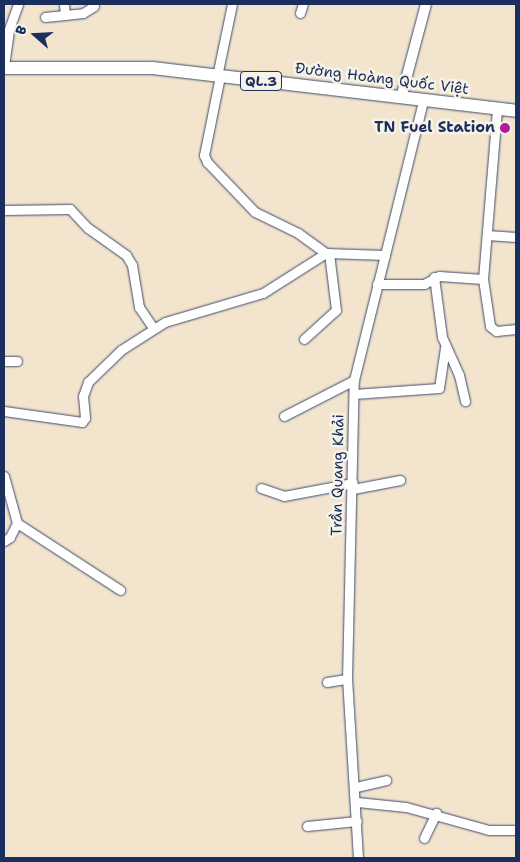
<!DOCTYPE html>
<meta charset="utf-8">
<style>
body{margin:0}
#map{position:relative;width:520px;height:862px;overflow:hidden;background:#f3e5cd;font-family:"Shantell Sans",sans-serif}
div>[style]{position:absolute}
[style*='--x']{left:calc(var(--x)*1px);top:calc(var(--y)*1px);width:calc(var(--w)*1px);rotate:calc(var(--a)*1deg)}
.roads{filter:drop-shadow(0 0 1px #3b4a6f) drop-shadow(0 0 1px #3b4a6f)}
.minor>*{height:9px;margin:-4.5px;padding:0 4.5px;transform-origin:4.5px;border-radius:4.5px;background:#fff}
.major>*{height:10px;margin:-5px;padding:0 5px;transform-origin:5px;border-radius:5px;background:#fff}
.highway>*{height:12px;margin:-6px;padding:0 6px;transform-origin:6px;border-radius:6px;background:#fff}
.dots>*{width:14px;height:14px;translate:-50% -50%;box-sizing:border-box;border:2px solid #f7f3e8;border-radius:50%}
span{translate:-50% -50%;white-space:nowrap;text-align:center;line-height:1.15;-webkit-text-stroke:5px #f7f3e8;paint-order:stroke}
.shield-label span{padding:1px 4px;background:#f7f3e8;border:1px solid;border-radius:4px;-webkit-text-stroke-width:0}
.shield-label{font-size:14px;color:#1b2f5e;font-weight:700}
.street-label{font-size:15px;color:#1b2f5e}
.poi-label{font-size:15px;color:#1b2f5e;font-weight:700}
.right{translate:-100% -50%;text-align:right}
.frame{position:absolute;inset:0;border:5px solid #1b2f5e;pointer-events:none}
.north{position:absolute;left:10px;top:10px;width:50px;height:50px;-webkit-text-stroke:4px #f7f3e8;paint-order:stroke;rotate:289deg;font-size:14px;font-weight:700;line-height:20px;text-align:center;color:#1b2f5e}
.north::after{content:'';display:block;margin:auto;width:18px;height:22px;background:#1b2f5e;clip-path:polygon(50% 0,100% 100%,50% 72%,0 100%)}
</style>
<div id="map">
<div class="roads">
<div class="minor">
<div style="--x:64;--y:4;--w:11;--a:85"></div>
<div style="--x:65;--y:15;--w:18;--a:-6"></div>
<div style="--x:83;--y:13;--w:13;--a:-32"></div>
<div style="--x:300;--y:13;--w:9;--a:-72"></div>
<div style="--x:45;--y:17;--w:20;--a:-6"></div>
<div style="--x:4;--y:66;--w:37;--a:-82"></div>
<div style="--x:9;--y:29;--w:27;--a:-70"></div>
<div style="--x:217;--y:76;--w:74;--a:-78.2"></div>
<div style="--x:220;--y:76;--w:81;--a:101.4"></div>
<div style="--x:204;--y:155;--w:8;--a:67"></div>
<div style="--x:207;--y:162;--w:69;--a:46.2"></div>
<div style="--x:255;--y:212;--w:48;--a:26"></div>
<div style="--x:298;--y:233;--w:34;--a:36"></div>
<div style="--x:326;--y:253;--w:59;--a:1.9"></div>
<div style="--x:497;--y:109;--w:171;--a:94.7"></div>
<div style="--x:483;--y:279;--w:48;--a:81.5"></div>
<div style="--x:490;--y:326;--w:8;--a:40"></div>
<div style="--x:496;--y:331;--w:20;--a:-6"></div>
<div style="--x:4;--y:210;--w:66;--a:-0.9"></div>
<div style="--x:70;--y:209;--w:26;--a:47"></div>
<div style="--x:88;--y:228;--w:47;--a:35.4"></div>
<div style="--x:126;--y:255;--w:12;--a:59"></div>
<div style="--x:132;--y:265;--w:43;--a:80.5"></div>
<div style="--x:139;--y:307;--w:25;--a:56"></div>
<div style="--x:487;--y:235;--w:29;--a:4"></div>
<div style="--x:434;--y:277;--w:61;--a:82.4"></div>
<div style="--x:442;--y:337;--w:42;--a:65.9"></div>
<div style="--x:459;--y:375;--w:27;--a:77"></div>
<div style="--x:377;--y:284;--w:47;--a:0"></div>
<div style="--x:424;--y:284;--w:17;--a:-28"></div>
<div style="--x:439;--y:276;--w:44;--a:3.9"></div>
<div style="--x:304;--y:339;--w:43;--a:-42.2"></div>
<div style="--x:336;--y:310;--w:57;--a:-97"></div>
<div style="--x:4;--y:361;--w:13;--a:0"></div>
<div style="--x:354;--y:394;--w:85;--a:-4"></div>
<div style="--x:439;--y:388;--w:40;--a:-81.5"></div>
<div style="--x:4;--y:411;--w:79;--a:8"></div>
<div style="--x:82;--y:422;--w:5;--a:-53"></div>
<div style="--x:85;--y:418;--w:22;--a:-95"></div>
<div style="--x:83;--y:396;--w:15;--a:-70"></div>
<div style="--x:88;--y:382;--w:46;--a:-44.1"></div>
<div style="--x:121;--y:350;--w:52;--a:-32.5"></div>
<div style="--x:165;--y:322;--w:102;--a:-16.5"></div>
<div style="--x:263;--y:293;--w:75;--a:-32.4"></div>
<div style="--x:284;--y:416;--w:79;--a:-27.2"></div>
<div style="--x:4;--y:476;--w:49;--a:74.5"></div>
<div style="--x:17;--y:523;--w:16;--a:117"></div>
<div style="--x:10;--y:537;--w:7;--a:146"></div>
<div style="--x:261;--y:488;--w:24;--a:19"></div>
<div style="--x:284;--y:496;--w:70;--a:-10.7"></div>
<div style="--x:353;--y:489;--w:48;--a:-10.8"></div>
<div style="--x:17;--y:523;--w:123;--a:33"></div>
<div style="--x:327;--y:682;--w:20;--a:-9"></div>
<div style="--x:356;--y:787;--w:31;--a:-13"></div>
<div style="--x:357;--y:802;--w:49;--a:5.8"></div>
<div style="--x:406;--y:807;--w:86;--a:15.5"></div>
<div style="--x:489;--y:830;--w:27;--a:0"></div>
<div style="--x:307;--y:826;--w:50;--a:-5.7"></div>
<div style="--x:424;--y:838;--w:28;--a:-64"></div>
<div style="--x:358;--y:858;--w:179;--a:-93.5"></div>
<div style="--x:347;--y:679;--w:299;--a:-88.7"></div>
<div style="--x:354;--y:380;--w:287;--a:-76.1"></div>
</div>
<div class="major">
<div style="--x:401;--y:98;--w:97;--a:-75.1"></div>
</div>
<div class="highway">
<div style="--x:4;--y:68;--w:148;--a:0"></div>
<div style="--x:152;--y:68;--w:367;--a:6.7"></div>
</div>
</div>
<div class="dots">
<div style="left:505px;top:128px;background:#b5179e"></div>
</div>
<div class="shield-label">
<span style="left:261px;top:81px">QL.3</span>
</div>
<div class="street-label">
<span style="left:382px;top:79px;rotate:7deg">Đường Hoàng Quốc Việt</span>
<span style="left:338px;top:475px;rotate:-89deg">Trần Quang Khải</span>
</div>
<div class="poi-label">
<span class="right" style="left:495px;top:128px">TN Fuel Station</span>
</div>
<div class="frame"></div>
<div class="north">B</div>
</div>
